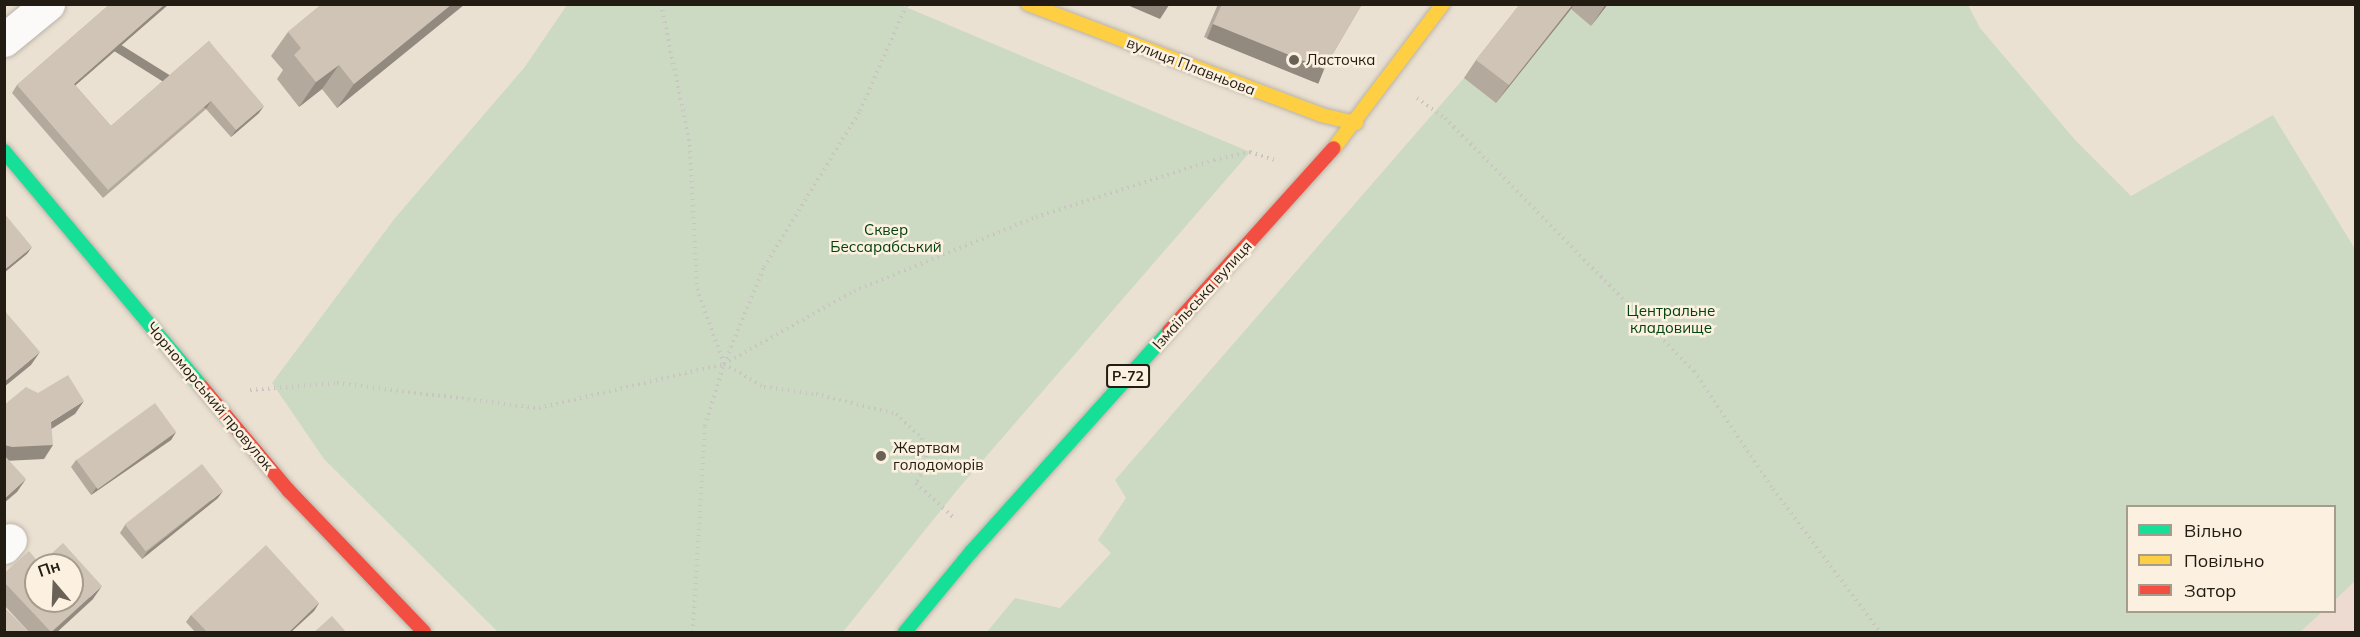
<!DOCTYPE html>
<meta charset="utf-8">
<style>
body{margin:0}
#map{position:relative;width:2360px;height:637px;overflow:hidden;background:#eae1d2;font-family:Mulish,sans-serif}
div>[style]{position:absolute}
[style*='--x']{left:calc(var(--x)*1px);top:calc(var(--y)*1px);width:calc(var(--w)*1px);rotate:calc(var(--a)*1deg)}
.industrial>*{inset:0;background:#eddad1}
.green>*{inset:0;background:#cddac3}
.path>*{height:4px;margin-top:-2px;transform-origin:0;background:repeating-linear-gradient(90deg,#c9c5c0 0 1.5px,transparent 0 6px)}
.roads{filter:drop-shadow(0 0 2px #bbb3a8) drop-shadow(0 0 2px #bbb3a8)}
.street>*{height:33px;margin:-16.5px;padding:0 16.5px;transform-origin:16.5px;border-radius:16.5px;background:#fcfaf8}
.fast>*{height:14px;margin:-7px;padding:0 7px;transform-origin:7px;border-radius:7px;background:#16e098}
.slow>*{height:14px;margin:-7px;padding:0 7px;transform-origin:7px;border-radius:7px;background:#ffcf43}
.jam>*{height:14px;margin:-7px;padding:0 7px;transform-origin:7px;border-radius:7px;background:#f24e42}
.wall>*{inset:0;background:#b3a99d}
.shaded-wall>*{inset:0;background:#92897f;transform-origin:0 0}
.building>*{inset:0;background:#d0c4b6;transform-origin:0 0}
.dots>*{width:16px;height:16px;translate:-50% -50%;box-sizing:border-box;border:3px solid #fcf1e0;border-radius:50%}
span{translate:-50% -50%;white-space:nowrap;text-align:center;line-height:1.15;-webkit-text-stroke:5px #fcf1e0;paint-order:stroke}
.shield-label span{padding:2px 4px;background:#fcf1e0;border:2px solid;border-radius:4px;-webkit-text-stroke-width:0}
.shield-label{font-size:14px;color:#231c12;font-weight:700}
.poi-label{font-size:15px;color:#231c12}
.left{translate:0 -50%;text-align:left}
.street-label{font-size:15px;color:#231c12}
.park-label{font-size:15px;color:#00420e}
.frame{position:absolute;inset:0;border:6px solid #231c12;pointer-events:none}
.legend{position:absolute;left:2126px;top:505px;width:210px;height:108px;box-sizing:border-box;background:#fcf1e0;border:2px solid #a59c8e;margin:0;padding:8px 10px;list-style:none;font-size:18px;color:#231c12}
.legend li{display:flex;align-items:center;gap:12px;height:30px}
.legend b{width:30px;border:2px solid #a59c8e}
.north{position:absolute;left:24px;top:553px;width:60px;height:60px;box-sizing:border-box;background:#fcf1e0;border:2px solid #a59c8e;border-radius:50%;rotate:341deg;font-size:16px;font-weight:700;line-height:24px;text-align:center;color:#231c12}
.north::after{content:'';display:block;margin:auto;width:21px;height:27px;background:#696155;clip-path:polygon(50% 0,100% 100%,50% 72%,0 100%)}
</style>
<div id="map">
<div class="industrial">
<div style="clip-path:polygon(2355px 581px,2355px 632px,2300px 632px,2322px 612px,2334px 612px,2335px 600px)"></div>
</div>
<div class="green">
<div style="clip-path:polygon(567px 5px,901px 5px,1250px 152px,958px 489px,843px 632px,498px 632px,324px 459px,272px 383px,395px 218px,524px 68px)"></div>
<div style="clip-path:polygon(1522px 5px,1968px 5px,1980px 28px,2076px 141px,2131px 196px,2273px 115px,2355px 249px,2355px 581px,2335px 600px,2334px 506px,2128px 506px,2128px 612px,2322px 612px,2300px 632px,987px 632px,1015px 598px,1060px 608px,1111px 553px,1098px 540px,1126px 498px,1115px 480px,1464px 78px)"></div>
</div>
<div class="path">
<div style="--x:661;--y:4;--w:144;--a:78.4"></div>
<div style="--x:690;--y:145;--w:144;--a:87.2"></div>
<div style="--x:697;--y:289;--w:80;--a:70.2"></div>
<div style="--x:724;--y:364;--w:46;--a:29.9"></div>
<div style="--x:764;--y:387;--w:52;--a:7.7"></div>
<div style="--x:816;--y:394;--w:82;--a:14"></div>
<div style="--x:896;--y:414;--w:35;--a:43"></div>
<div style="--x:922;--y:438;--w:28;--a:77"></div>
<div style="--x:928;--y:465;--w:22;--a:124"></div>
<div style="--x:916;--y:483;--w:50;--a:42.6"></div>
<div style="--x:1417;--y:98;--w:34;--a:36"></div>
<div style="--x:1445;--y:118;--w:355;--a:45.5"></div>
<div style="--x:1694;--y:371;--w:142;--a:56.2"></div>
<div style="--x:1773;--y:489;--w:179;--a:53.2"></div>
<div style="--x:250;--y:390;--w:87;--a:-4.6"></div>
<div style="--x:337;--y:383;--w:204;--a:7.1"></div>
<div style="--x:539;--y:408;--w:190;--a:-13.4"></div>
<div style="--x:724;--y:364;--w:149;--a:-29.3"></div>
<div style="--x:854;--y:291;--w:196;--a:-22.1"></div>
<div style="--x:1036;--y:217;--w:187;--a:-17.8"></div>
<div style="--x:1214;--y:160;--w:37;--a:-13"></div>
<div style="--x:1250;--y:152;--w:25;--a:18"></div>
<div style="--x:693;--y:632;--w:206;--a:-86.7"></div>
<div style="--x:705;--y:426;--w:65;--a:-73"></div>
<div style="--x:724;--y:364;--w:105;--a:-67.6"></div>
<div style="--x:764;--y:267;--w:183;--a:-58.4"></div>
<div style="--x:860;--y:111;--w:117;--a:-66.3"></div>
</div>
<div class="roads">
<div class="street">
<div style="--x:4;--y:40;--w:57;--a:-39.3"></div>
<div style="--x:4;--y:547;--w:9;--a:-49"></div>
</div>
<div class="fast">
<div style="--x:4;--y:151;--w:308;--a:50"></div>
<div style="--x:905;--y:632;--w:104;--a:-50.5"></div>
<div style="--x:971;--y:552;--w:297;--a:-48.1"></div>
</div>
<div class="slow">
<div style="--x:1028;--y:4;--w:313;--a:20.7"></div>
<div style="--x:1321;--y:115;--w:36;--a:13"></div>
<div style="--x:1334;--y:148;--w:181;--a:-52.9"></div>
</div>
<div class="jam">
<div style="--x:1169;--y:331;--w:246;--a:-48"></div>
<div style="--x:202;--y:387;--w:136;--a:50.1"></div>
<div style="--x:289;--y:491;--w:195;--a:46.2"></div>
</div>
</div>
<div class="wall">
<div style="clip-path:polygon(110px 4px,169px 4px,75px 85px,111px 126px,209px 41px,259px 113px,231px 137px,206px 109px,103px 198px,12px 93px,17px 85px)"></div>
<div style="clip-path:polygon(322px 4px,465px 4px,337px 108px,322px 89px,299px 107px,277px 79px,283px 70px,271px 56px,288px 32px)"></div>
<div style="clip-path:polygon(1218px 4px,1362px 4px,1324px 69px,1314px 82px,1204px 37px)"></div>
<div style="clip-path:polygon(1520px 4px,1608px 4px,1591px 26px,1571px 9px,1496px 103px,1464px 78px,1476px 60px)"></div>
<div style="clip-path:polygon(176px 432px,171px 440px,91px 495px,71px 467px,76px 460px)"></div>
<div style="clip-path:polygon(218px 498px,142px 559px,120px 533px,125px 525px)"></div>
<div style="clip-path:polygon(40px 564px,93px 599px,56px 633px,4px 633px,29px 632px,4px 605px,4px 573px)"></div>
<div style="clip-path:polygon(319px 603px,314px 611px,290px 633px,196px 633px,186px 622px,191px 615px)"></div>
</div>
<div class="shaded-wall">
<div style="clip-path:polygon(165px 4px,169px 4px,69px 91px,74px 84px)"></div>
<div style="clip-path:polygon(452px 4px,465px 4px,337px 108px,354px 84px)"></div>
<div style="clip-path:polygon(1125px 4px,1167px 4px,1169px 5px,1160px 19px)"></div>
<div style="clip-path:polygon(1573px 4px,1574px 4px,1571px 9px,1496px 103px,1509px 85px)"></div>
<div style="clip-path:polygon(1606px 4px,1608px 4px,1591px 26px)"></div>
<div style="left:1213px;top:24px;width:120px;height:16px;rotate:22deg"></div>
<div style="clip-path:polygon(339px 65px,322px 89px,299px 107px,316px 82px)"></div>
<div style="left:211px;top:101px;width:9px;height:136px;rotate:122deg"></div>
<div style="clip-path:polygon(264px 106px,259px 113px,231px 137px,236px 130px)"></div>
<div style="clip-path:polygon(32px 247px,27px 254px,4px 273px,4px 270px)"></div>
<div style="clip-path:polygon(40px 352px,31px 365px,4px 387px,4px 382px)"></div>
<div style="clip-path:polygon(84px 401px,75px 414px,42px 435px,51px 422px)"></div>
<div style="clip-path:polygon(176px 432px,171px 440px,91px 495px,96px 488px)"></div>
<div style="clip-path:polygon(4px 445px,53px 445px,44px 459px,4px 461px)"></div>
<div style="clip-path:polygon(26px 479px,17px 492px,4px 503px,4px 499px)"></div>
<div style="clip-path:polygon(223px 491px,218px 498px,142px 559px,147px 552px)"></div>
<div style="clip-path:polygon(102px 586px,93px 599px,56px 633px,51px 633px)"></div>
<div style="clip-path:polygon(319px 603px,314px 611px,290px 633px,288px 633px)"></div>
</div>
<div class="building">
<div style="clip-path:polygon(110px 4px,165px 4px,74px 84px,111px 126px,209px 41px,264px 106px,236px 130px,211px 101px,108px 190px,17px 85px)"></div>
<div style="clip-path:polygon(322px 4px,452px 4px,354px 84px,339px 65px,316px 82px,294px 55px,301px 48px,288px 32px)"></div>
<div style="clip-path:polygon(1222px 4px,1362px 4px,1324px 69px,1213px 24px)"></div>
<div style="clip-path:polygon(1520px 4px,1573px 4px,1509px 85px,1476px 60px)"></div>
<div style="clip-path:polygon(4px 213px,32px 247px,4px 270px)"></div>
<div style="clip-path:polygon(4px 310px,40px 352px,4px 382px)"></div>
<div style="clip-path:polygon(68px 375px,84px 401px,51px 422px,53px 445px,12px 447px,4px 445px,4px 405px,26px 387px,38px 393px)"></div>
<div style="left:155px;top:403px;width:36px;height:97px;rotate:54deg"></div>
<div style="clip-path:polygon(4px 455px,26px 479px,4px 499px)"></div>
<div style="left:202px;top:464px;width:34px;height:98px;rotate:52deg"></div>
<div style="clip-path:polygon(evenodd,63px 543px,102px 586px,51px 632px,4px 582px,4px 573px,29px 551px,40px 564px,63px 543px,36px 565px,72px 565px,72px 601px,36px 601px,36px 565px)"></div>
<div style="clip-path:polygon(266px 545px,319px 603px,288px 633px,208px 633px,191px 615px)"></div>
<div style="clip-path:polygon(4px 607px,30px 633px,4px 633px)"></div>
<div style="clip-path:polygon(332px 616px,347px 633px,313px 633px)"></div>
</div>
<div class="dots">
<div style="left:1294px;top:60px;background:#696155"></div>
<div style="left:881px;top:456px;background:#696155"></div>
</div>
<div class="shield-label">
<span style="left:1128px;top:376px">Р-72</span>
</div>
<div class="poi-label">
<span class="left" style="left:1306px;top:60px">Ласточка</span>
<span class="left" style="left:893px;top:456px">Жертвам<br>голодоморів</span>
</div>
<div class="street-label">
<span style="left:1191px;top:66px;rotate:21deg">вулиця Плавньова</span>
<span style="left:1202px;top:295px;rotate:-48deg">Ізмаїльська вулиця</span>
<span style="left:210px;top:396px;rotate:50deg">Чорноморський провулок</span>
</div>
<div class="park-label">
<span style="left:886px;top:238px">Сквер<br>Бессарабський</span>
<span style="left:1671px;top:319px">Центральне<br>кладовище</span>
</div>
<div class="frame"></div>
<ul class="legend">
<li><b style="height:8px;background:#16e098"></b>Вільно</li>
<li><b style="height:8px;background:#ffcf43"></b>Повільно</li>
<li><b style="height:8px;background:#f24e42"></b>Затор</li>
</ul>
<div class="north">Пн</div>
</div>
